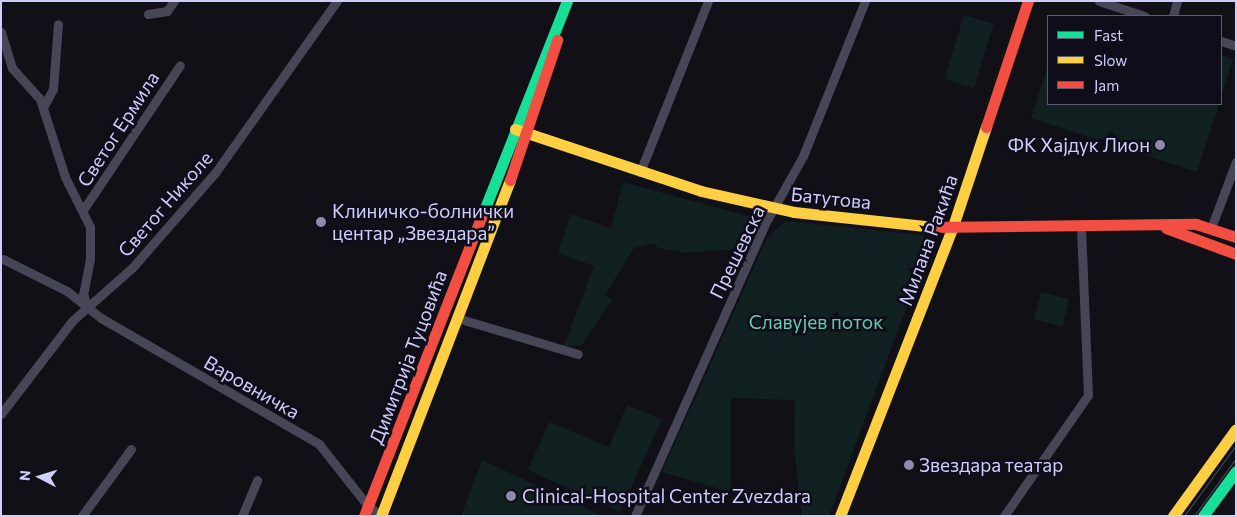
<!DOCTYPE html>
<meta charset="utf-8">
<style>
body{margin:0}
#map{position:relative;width:1237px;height:517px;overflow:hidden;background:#111017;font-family:Commissioner,sans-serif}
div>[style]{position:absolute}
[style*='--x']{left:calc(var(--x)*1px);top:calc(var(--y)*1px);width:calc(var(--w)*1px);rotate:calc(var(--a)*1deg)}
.green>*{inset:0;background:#112021;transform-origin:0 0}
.street>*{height:9px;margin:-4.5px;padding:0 4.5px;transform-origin:4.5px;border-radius:4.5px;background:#474657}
.fast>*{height:11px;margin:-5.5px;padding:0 5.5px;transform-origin:5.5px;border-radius:5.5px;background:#16e098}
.slow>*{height:11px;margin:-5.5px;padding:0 5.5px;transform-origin:5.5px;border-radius:5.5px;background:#ffcf43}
.jam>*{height:11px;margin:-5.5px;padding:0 5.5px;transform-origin:5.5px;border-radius:5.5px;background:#f24e42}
.tram>*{height:1px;margin:-0.5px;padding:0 0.5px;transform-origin:0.5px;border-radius:0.5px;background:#41525e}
.dots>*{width:14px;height:14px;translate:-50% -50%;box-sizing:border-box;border:2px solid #0f0d1a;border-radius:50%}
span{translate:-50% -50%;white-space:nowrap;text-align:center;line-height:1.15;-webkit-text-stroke:5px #0f0d1a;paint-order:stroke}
.street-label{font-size:19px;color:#cfcdf9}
.poi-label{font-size:19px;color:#cfcdf9}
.right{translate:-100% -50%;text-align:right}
.left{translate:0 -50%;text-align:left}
.park-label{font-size:19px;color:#63ceae}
.frame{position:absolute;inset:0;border:2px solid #cfcdf9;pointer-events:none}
.legend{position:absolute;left:1047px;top:15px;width:175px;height:90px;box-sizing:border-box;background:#0f0d1a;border:1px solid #5c5a73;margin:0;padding:6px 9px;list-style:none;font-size:15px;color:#cfcdf9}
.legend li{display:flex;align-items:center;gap:10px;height:25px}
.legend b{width:25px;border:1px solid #5c5a73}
.north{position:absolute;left:15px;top:452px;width:50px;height:50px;-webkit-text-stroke:4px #0f0d1a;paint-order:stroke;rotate:275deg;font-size:14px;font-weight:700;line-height:20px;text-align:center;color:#cfcdf9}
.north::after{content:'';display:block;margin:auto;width:18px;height:22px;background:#cfcdf9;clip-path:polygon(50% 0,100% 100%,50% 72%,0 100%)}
</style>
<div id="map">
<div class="green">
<div style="left:964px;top:15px;width:31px;height:67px;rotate:17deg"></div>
<div style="clip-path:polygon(1221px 55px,1233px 59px,1221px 97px)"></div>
<div style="clip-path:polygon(1048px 66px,1048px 104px,1219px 104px,1197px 172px,1031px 118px)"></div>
<div style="clip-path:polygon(623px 182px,751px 217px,751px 228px,738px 249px,685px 253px,658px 248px,654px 243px,634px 248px,605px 295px,612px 300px,582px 345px,564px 346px,594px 266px,558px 253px,571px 214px,611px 228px)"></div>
<div style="clip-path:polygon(786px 221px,923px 235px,929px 247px,829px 516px,802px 516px,794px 448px,795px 400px,731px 398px,731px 492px,662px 472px,767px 238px)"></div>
<div style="left:1041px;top:292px;width:29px;height:28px;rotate:14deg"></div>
<div style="clip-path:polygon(627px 405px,662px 419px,620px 512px,528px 470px,549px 422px,609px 447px)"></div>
<div style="clip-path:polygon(482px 460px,603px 516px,461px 516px)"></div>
</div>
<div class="street">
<div style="--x:1099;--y:1;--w:48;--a:18.1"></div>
<div style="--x:148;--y:14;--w:19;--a:-9"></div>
<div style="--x:167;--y:11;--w:12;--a:-55"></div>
<div style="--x:1173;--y:16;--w:16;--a:-75"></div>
<div style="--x:1;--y:32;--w:38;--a:73"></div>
<div style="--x:12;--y:68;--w:42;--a:47.9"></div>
<div style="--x:40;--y:99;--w:82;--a:72.2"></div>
<div style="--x:65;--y:177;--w:56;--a:63.4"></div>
<div style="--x:90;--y:227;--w:32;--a:90"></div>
<div style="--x:90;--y:259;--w:36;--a:101"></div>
<div style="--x:83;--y:294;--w:13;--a:72"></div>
<div style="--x:1221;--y:41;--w:16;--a:18"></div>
<div style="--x:44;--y:106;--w:19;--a:-62"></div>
<div style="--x:53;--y:89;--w:65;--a:-85.6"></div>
<div style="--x:640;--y:172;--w:184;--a:-68.3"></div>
<div style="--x:83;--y:210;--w:174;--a:-56.2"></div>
<div style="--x:1211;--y:228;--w:71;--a:-69.3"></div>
<div style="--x:3;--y:259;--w:72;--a:26.6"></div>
<div style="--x:67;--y:291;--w:43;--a:38.5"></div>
<div style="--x:101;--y:318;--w:252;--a:30"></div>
<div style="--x:319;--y:444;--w:79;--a:51.7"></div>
<div style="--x:368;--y:506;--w:17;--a:36"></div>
<div style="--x:457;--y:318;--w:126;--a:16.6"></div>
<div style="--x:1;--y:414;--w:117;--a:-52.6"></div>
<div style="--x:72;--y:321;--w:80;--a:-41.5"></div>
<div style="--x:132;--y:268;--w:126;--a:-48.9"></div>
<div style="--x:215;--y:173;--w:211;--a:-54.7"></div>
<div style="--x:82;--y:516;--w:83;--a:-53.8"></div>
<div style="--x:242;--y:516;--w:39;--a:-67"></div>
<div style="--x:635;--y:516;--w:324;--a:-66"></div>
<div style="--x:767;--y:220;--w:73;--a:-60.6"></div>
<div style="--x:803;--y:156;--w:167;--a:-68.2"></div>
<div style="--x:1004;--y:516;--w:147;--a:-55.2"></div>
<div style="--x:1088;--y:395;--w:169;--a:-92.4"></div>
</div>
<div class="fast">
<div style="--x:483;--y:213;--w:228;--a:-68.4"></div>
<div style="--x:1203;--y:516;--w:56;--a:-53.7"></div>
</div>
<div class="slow">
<div style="--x:515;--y:129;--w:196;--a:18.4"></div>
<div style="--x:701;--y:191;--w:95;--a:12.7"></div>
<div style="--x:794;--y:212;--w:141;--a:6.1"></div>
<div style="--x:381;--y:516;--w:360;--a:-69"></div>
<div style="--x:840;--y:516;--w:308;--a:-68.7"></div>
<div style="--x:952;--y:229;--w:108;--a:-71.6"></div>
<div style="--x:1173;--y:516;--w:107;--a:-54.1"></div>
</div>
<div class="jam">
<div style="--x:986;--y:127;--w:133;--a:-71.6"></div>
<div style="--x:510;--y:180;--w:148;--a:-71.4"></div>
<div style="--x:934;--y:227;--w:262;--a:-0.7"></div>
<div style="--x:1196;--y:224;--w:42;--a:18"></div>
<div style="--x:1166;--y:228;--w:75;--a:20.4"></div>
<div style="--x:364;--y:516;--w:326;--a:-68.6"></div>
</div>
<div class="tram">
<div style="--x:1184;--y:516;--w:88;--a:-53.8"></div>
<div style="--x:1194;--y:516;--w:72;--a:-54.1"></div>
</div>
<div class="dots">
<div style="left:1160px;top:145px;background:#8c8baa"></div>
<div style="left:321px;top:222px;background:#8c8baa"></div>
<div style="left:909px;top:465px;background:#8c8baa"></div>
<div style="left:511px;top:496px;background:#8c8baa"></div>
</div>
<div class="street-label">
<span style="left:118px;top:129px;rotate:-57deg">Светог Ермила</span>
<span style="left:831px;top:198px;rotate:6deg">Батутова</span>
<span style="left:165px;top:204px;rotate:-49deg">Светог Николе</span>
<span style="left:928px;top:240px;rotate:-70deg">Милана Ракића</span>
<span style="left:737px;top:252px;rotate:-64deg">Прешевска</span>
<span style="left:408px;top:357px;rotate:-69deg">Димитрија Туцовића</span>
<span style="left:252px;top:387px;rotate:30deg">Варовничка</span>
</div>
<div class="poi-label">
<span class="right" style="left:1150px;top:145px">ФК Хајдук Лион</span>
<span class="left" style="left:332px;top:222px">Клиничко-болнички<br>центар „Звездара”</span>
<span class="left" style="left:919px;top:465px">Звездара театар</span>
<span class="left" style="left:522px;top:496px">Clinical-Hospital Center Zvezdara</span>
</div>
<div class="park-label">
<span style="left:816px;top:322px">Славујев поток</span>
</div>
<div class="frame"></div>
<ul class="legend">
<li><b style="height:6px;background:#16e098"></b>Fast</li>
<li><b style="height:6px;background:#ffcf43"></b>Slow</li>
<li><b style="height:6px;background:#f24e42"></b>Jam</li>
</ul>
<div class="north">N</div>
</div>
